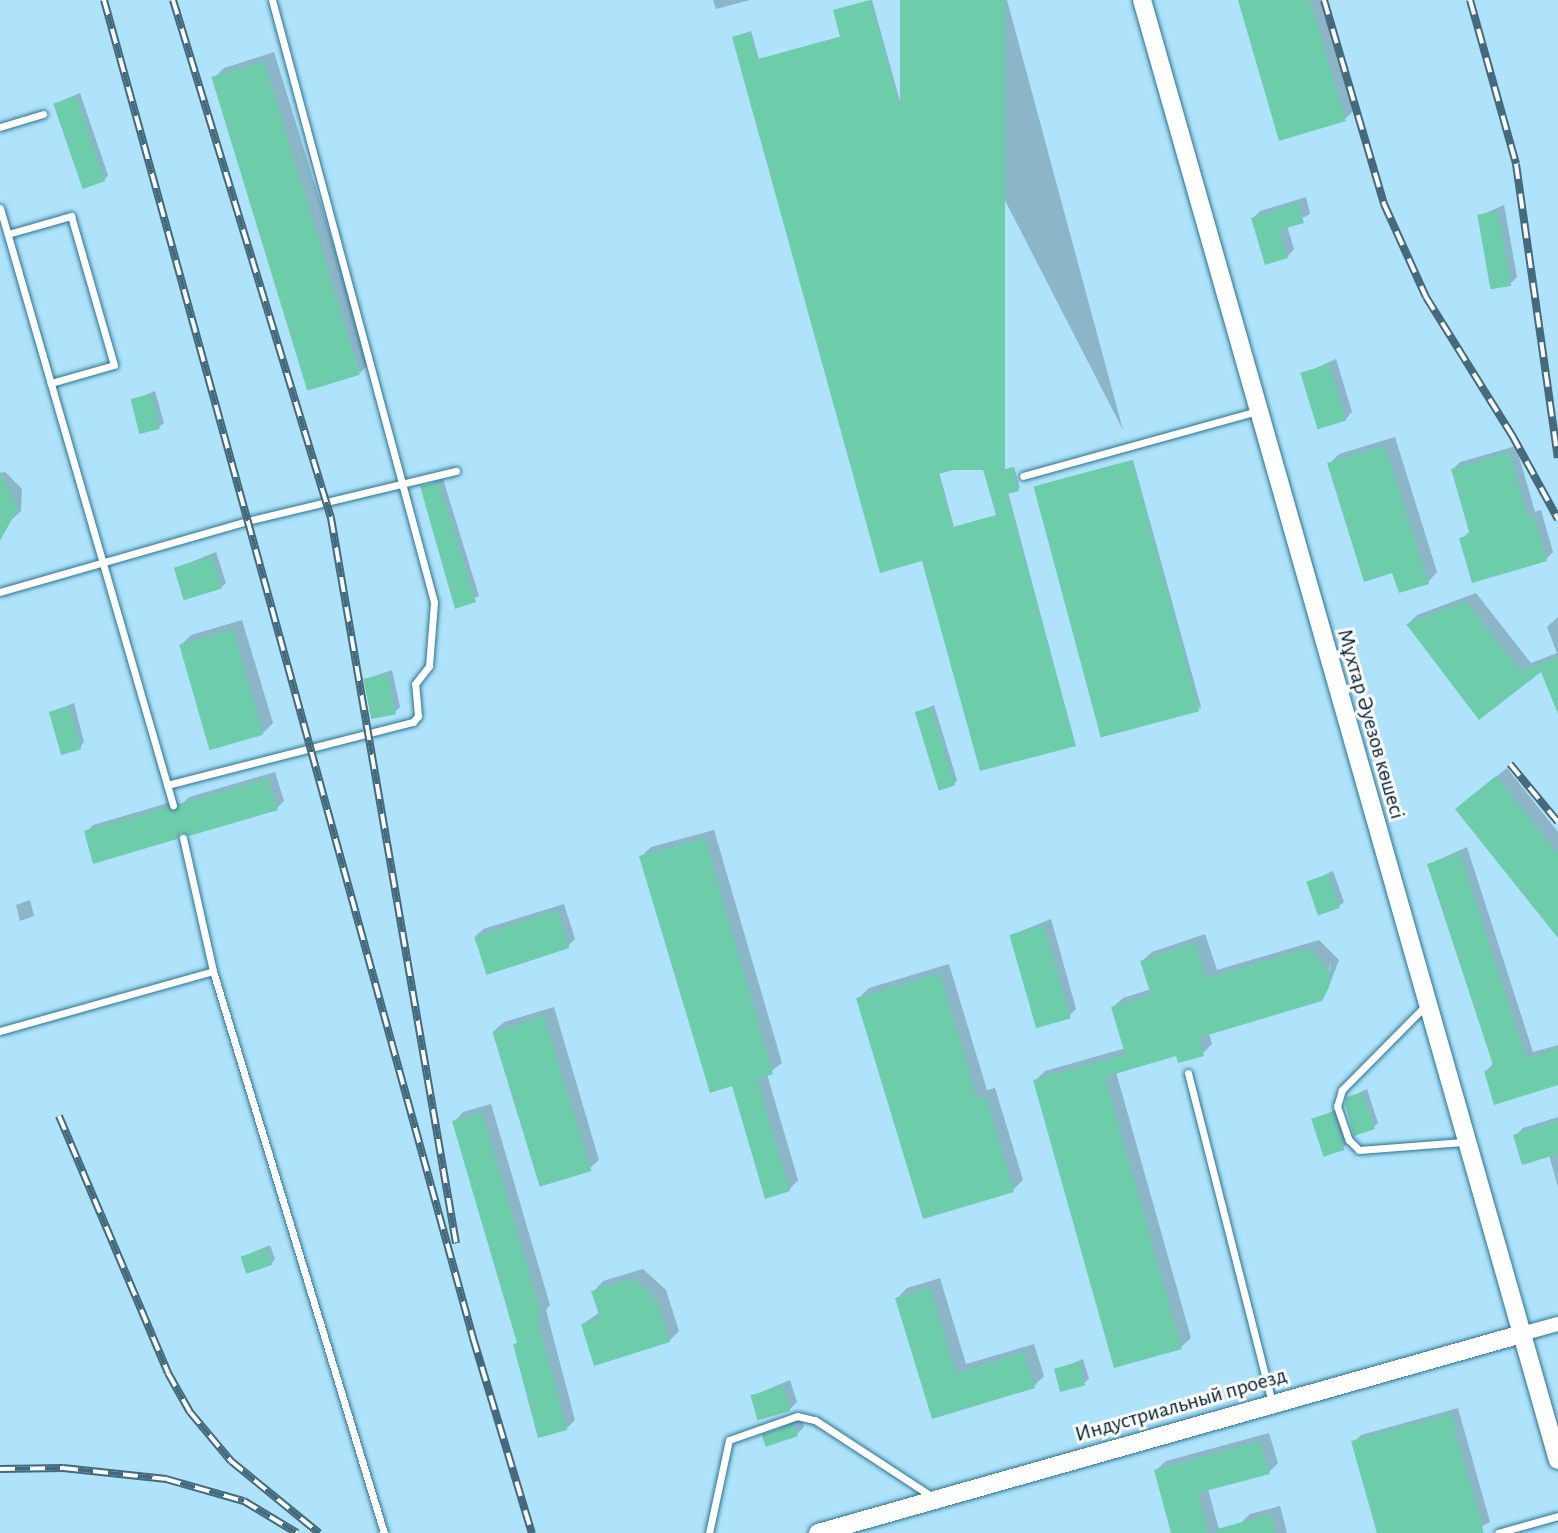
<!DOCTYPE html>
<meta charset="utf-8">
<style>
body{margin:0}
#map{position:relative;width:1558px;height:1533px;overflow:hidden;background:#afe3fb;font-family:"Alegreya Sans",sans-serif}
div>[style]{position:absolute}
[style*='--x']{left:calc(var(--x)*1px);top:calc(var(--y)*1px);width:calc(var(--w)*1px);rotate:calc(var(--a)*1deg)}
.shadow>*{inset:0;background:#0003}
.building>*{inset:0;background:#6dcdaa;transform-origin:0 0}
.roads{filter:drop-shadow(0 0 2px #2b7491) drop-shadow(0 0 2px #2b7491)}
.service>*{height:7px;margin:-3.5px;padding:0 3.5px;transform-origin:3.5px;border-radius:3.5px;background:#fff}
.minor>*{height:14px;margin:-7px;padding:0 7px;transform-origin:7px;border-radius:7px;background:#fff}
.tertiary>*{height:18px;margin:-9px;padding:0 9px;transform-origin:9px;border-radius:9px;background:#fff}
.rail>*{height:8px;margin-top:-4px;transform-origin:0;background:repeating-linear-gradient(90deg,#fbfbfb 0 15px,#446a7b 0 30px);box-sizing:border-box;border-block:2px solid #446a7b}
span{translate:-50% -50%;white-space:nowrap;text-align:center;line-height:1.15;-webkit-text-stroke:6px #fbfbfb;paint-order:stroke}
.street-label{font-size:22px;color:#03222e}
</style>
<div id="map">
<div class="shadow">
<div style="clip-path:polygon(713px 0,750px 0,716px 9px)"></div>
<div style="clip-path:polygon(evenodd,872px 0,1002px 470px,1014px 467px,1020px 488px,1008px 492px,1075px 744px,924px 559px,734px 37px,751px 31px,759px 59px,842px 36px,835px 10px,872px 0,983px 460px,998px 515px,954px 527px,939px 472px,983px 460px)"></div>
<div style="clip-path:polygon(902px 0,1007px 0,1123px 430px)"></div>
<div style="clip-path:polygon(1240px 0,1323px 0,1355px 109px,1345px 119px)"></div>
<div style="clip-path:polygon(274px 52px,370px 363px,360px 373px,214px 78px,224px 68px)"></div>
<div style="clip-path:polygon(80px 93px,108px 175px,105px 179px,56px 103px)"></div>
<div style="clip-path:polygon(1306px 197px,1310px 214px,1287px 226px,1294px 249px,1287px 257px,1253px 218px,1260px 211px)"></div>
<div style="clip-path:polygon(1504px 205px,1517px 277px,1510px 284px,1479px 216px)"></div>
<div style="clip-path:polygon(1336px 359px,1352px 412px,1345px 420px,1303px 374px)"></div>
<div style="clip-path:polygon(155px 391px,164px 423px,159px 427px,133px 400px)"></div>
<div style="clip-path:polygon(1395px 437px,1437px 572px,1428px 582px,1394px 570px,1329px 464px,1339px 454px)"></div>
<div style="clip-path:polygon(1516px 446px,1535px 512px,1541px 510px,1553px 552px,1546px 559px,1461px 539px,1470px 531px,1453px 469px,1460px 462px)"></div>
<div style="clip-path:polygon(1133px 460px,1201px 707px,1200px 709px,1038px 486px)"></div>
<div style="clip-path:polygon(5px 472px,22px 489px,21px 511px,0 531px,0 473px)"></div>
<div style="clip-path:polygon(443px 479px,479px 596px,456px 607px,422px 487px)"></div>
<div style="clip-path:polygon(216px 552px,226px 583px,221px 587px,176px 568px)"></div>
<div style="clip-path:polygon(1476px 593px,1531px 663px,1557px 653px,1547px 627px,1558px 617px,1558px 692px,1542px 669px,1479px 717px,1408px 624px,1417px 615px)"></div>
<div style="clip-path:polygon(242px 620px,273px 723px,263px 733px,181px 645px,191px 635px)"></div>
<div style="clip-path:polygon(392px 670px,400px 707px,395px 712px,366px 679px)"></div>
<div style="clip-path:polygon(74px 703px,84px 742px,80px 747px,51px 712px)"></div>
<div style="clip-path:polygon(934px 705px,957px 780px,954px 784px,918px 712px)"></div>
<div style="clip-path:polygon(1507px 768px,1558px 832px,1558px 935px,1467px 800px)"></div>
<div style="clip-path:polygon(275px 772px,284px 801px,277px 808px,183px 831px,176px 838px,86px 832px,93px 825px,175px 801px,181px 805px,189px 797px)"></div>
<div style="clip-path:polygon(714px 830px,782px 1063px,767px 1074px,798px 1180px,789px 1190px,733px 1084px,642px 856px,651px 847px)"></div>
<div style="clip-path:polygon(1467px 847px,1533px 1052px,1558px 1045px,1558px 1083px,1486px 1071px,1494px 1063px,1429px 864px)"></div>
<div style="clip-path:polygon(1333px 871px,1344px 902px,1339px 906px,1308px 883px)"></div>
<div style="clip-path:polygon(30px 900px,34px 916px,20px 921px,16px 905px)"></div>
<div style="clip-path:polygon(564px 904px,575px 939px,568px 946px,476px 936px,483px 929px)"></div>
<div style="clip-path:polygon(1051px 919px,1076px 1009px,1069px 1016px,1011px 935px)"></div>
<div style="clip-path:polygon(1205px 934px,1217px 970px,1319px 940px,1339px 960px,1326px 994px,1331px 961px,1321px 999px,1209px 1033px,1212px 1044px,1202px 1054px,1177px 1054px,1116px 1072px,1191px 1338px,1181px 1347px,1035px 1081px,1045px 1071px,1126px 1048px,1113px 1007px,1123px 998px,1151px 989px,1142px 961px,1152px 952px)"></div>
<div style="clip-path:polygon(949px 964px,987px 1090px,995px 1088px,1023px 1180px,1013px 1190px,859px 998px,869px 988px)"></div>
<div style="clip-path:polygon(554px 1007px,599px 1160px,589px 1169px,494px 1031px,504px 1022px)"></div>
<div style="clip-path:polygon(1367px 1089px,1378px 1123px,1374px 1127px,1348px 1098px)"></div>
<div style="clip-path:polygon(491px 1104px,550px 1305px,546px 1310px,575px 1420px,566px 1429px,515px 1345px,519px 1341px,454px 1122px,463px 1112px)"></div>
<div style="clip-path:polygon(1337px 1109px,1347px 1144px,1342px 1148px,1314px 1120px)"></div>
<div style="clip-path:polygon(1558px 1117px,1558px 1187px,1549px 1155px,1515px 1136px,1523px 1128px)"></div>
<div style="clip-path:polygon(270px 1245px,275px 1259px,271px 1264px,242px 1257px)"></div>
<div style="clip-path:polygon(643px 1269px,666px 1290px,679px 1331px,669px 1341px,583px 1324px,600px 1312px,594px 1291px,603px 1281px)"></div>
<div style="clip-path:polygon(940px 1278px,966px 1364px,1034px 1344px,1044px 1376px,1034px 1386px,934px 1416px,897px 1298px,907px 1288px)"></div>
<div style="clip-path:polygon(1083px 1359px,1089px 1379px,1084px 1383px,1056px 1370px)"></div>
<div style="clip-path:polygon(790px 1380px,797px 1402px,789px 1410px,752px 1396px)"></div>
<div style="clip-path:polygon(1458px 1408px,1490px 1522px,1470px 1533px,1379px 1533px,1354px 1442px,1361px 1435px)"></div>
<div style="clip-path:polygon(801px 1418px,804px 1427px,797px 1434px,764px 1436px)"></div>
<div style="clip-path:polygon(1269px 1433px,1278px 1463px,1269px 1472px,1208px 1489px,1220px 1533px,1174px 1533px,1156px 1470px,1166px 1461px)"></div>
<div style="clip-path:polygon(1280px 1506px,1287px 1533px,1244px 1533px,1241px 1523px,1250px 1514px)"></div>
</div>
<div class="building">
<div style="clip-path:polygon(evenodd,870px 0,1000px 471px,1013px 467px,1019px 491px,1007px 494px,1076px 746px,980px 771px,922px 561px,880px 573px,732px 37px,750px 32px,758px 59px,840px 37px,833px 10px,870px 0,981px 462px,996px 515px,953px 527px,939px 474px,981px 462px)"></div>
<div style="left:900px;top:0;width:105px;height:470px"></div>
<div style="clip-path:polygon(1238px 0,1310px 0,1346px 121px,1279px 141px)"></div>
<div style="left:264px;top:61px;width:328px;height:55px;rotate:73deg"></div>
<div style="left:76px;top:96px;width:90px;height:24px;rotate:71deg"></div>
<div style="clip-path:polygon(1298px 203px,1304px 223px,1279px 230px,1288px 258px,1265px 265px,1251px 218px)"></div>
<div style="left:1498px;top:211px;width:76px;height:21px;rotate:80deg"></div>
<div style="left:1329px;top:364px;width:59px;height:30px;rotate:73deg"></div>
<div style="left:151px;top:394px;width:36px;height:21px;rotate:76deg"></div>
<div style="clip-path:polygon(1385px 445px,1429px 584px,1399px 593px,1392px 573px,1364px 582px,1327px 463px)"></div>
<div style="clip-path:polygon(1509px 452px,1528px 518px,1534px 516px,1547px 561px,1472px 583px,1459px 538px,1470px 535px,1451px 469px)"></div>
<div style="left:1132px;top:460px;width:260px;height:102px;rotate:75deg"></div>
<div style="clip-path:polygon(0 472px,18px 508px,0 541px)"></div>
<div style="clip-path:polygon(439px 482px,476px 602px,455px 609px,420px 486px)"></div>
<div style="left:212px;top:556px;width:34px;height:40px;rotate:73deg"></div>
<div style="clip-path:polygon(1466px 601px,1521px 671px,1558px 657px,1558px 714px,1541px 672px,1479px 720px,1406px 624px)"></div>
<div style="left:233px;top:629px;width:110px;height:56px;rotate:74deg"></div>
<div style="left:388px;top:674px;width:41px;height:25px;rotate:79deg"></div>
<div style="left:69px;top:706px;width:45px;height:21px;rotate:74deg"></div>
<div style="left:931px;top:707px;width:82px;height:17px;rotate:73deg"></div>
<div style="clip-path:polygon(1496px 776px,1558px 854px,1558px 938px,1455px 809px)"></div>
<div style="clip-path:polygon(268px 778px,278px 810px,189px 836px,181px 832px,177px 839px,93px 864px,84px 831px,167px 807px,174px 811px,179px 804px)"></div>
<div style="clip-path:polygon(705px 838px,773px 1074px,757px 1079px,790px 1191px,765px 1199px,732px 1086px,710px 1093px,639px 856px)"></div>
<div style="clip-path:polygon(1460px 853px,1526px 1058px,1558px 1048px,1558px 1085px,1494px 1105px,1484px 1071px,1494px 1068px,1427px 864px)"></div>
<div style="left:1328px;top:874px;width:36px;height:23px;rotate:71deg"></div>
<div style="left:557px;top:910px;width:40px;height:87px;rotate:72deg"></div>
<div style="left:1044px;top:925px;width:97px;height:36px;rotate:74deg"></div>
<div style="clip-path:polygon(1195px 942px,1207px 978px,1309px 948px,1330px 971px,1329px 987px,1322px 1001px,1198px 1038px,1204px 1056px,1178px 1063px,1176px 1056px,1105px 1077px,1182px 1349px,1114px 1368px,1033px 1080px,1125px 1054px,1111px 1007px,1151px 995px,1140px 961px)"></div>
<div style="clip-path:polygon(940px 973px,977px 1099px,986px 1096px,1014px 1192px,923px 1219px,856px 998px)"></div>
<div style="left:544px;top:1016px;width:162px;height:54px;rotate:73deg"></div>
<div style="clip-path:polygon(1362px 1092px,1375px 1129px,1354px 1136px,1345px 1104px,1347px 1097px)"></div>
<div style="clip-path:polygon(482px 1112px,542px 1316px,537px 1318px,567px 1430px,538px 1438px,513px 1344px,517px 1343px,452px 1121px)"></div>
<div style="left:1332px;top:1112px;width:40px;height:22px;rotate:72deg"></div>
<div style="clip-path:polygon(1558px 1121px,1558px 1154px,1522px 1165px,1513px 1135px)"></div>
<div style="left:266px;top:1248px;width:18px;height:27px;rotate:71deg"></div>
<div style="clip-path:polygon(633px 1278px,657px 1300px,670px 1342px,594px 1366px,581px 1324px,600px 1318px,591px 1291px)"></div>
<div style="clip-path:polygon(930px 1287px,956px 1373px,1024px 1352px,1035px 1388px,932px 1419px,895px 1298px)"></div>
<div style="left:1079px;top:1362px;width:24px;height:26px;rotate:75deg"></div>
<div style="left:783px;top:1386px;width:26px;height:34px;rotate:74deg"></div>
<div style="clip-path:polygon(1451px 1414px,1484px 1533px,1377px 1533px,1351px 1441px)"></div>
<div style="left:794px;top:1424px;width:13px;height:34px;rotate:72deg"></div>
<div style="clip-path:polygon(1260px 1441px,1270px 1474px,1198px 1493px,1209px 1533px,1171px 1533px,1154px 1470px)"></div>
<div style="clip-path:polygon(1271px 1514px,1276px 1533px,1217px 1533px,1217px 1529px)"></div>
</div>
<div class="roads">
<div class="service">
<div style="--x:0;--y:127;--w:45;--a:-16.8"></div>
<div style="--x:0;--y:208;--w:622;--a:73.84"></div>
<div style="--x:8;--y:234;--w:66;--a:-15.9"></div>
<div style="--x:71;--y:216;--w:155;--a:73.9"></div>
<div style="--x:114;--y:365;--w:66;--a:164.1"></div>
<div style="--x:1023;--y:476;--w:243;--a:-15.5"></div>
<div style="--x:0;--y:592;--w:257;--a:-16"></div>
<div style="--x:247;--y:521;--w:215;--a:-13.5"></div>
<div style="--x:167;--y:785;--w:254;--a:-14.4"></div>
<div style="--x:413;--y:722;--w:8;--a:-50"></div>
<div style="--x:418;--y:716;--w:32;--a:-95"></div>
<div style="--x:415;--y:684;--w:23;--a:-52"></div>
<div style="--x:429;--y:666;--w:64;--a:-85.5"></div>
<div style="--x:434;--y:602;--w:623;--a:-105.06"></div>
<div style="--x:183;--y:838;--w:136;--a:77.3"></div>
<div style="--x:213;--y:971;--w:587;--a:73.08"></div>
<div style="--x:1426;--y:1005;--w:120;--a:134.7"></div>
<div style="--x:1342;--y:1090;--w:17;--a:107"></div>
<div style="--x:1337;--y:1106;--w:36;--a:71"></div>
<div style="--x:1349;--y:1140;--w:14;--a:45"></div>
<div style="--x:1359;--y:1150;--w:104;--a:-4.4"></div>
<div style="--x:0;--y:1031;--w:221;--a:-15.7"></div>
<div style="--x:1188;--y:1073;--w:340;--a:75.7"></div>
<div style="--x:709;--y:1533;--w:95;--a:-77.9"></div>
<div style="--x:729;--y:1440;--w:72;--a:-19.4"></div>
<div style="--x:797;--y:1416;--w:18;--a:13"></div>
<div style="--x:815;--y:1420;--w:142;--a:33.2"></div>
<div style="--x:1498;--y:1533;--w:62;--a:-15.8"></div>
</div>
<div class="minor">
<div style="--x:1518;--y:1335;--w:41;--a:-15.4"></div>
</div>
<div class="tertiary">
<div style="--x:1142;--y:0;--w:1518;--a:74.1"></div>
<div style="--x:818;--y:1533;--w:727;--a:-15.79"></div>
</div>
</div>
<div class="rail">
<div style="--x:104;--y:0;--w:1388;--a:74.58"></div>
<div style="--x:473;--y:1338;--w:204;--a:73.2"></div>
<div style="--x:173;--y:0;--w:542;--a:73.04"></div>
<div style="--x:331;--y:518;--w:736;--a:80.22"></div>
<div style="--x:1324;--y:0;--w:213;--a:73.6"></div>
<div style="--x:1384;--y:204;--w:102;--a:65.7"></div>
<div style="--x:1426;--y:297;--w:163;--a:58.1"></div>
<div style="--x:1512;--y:435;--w:96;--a:61.3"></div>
<div style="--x:1470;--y:0;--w:170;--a:74.3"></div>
<div style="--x:1516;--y:164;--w:297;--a:81.9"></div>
<div style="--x:1510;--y:764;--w:75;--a:50.4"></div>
<div style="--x:59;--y:1116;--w:279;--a:67"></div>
<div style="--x:168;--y:1373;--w:45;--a:60.6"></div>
<div style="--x:190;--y:1412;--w:64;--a:50.1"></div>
<div style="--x:231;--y:1461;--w:114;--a:39.3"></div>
<div style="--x:0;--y:1469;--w:63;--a:-0.9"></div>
<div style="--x:63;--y:1468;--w:104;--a:6.1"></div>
<div style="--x:166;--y:1479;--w:81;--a:15.8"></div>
<div style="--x:244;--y:1501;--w:62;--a:31.1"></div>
</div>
<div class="street-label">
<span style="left:1371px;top:724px;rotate:74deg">Мұхтар Әуезов көшесі</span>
<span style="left:1181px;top:1405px;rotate:-16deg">Индустриальный проезд</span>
</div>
</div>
